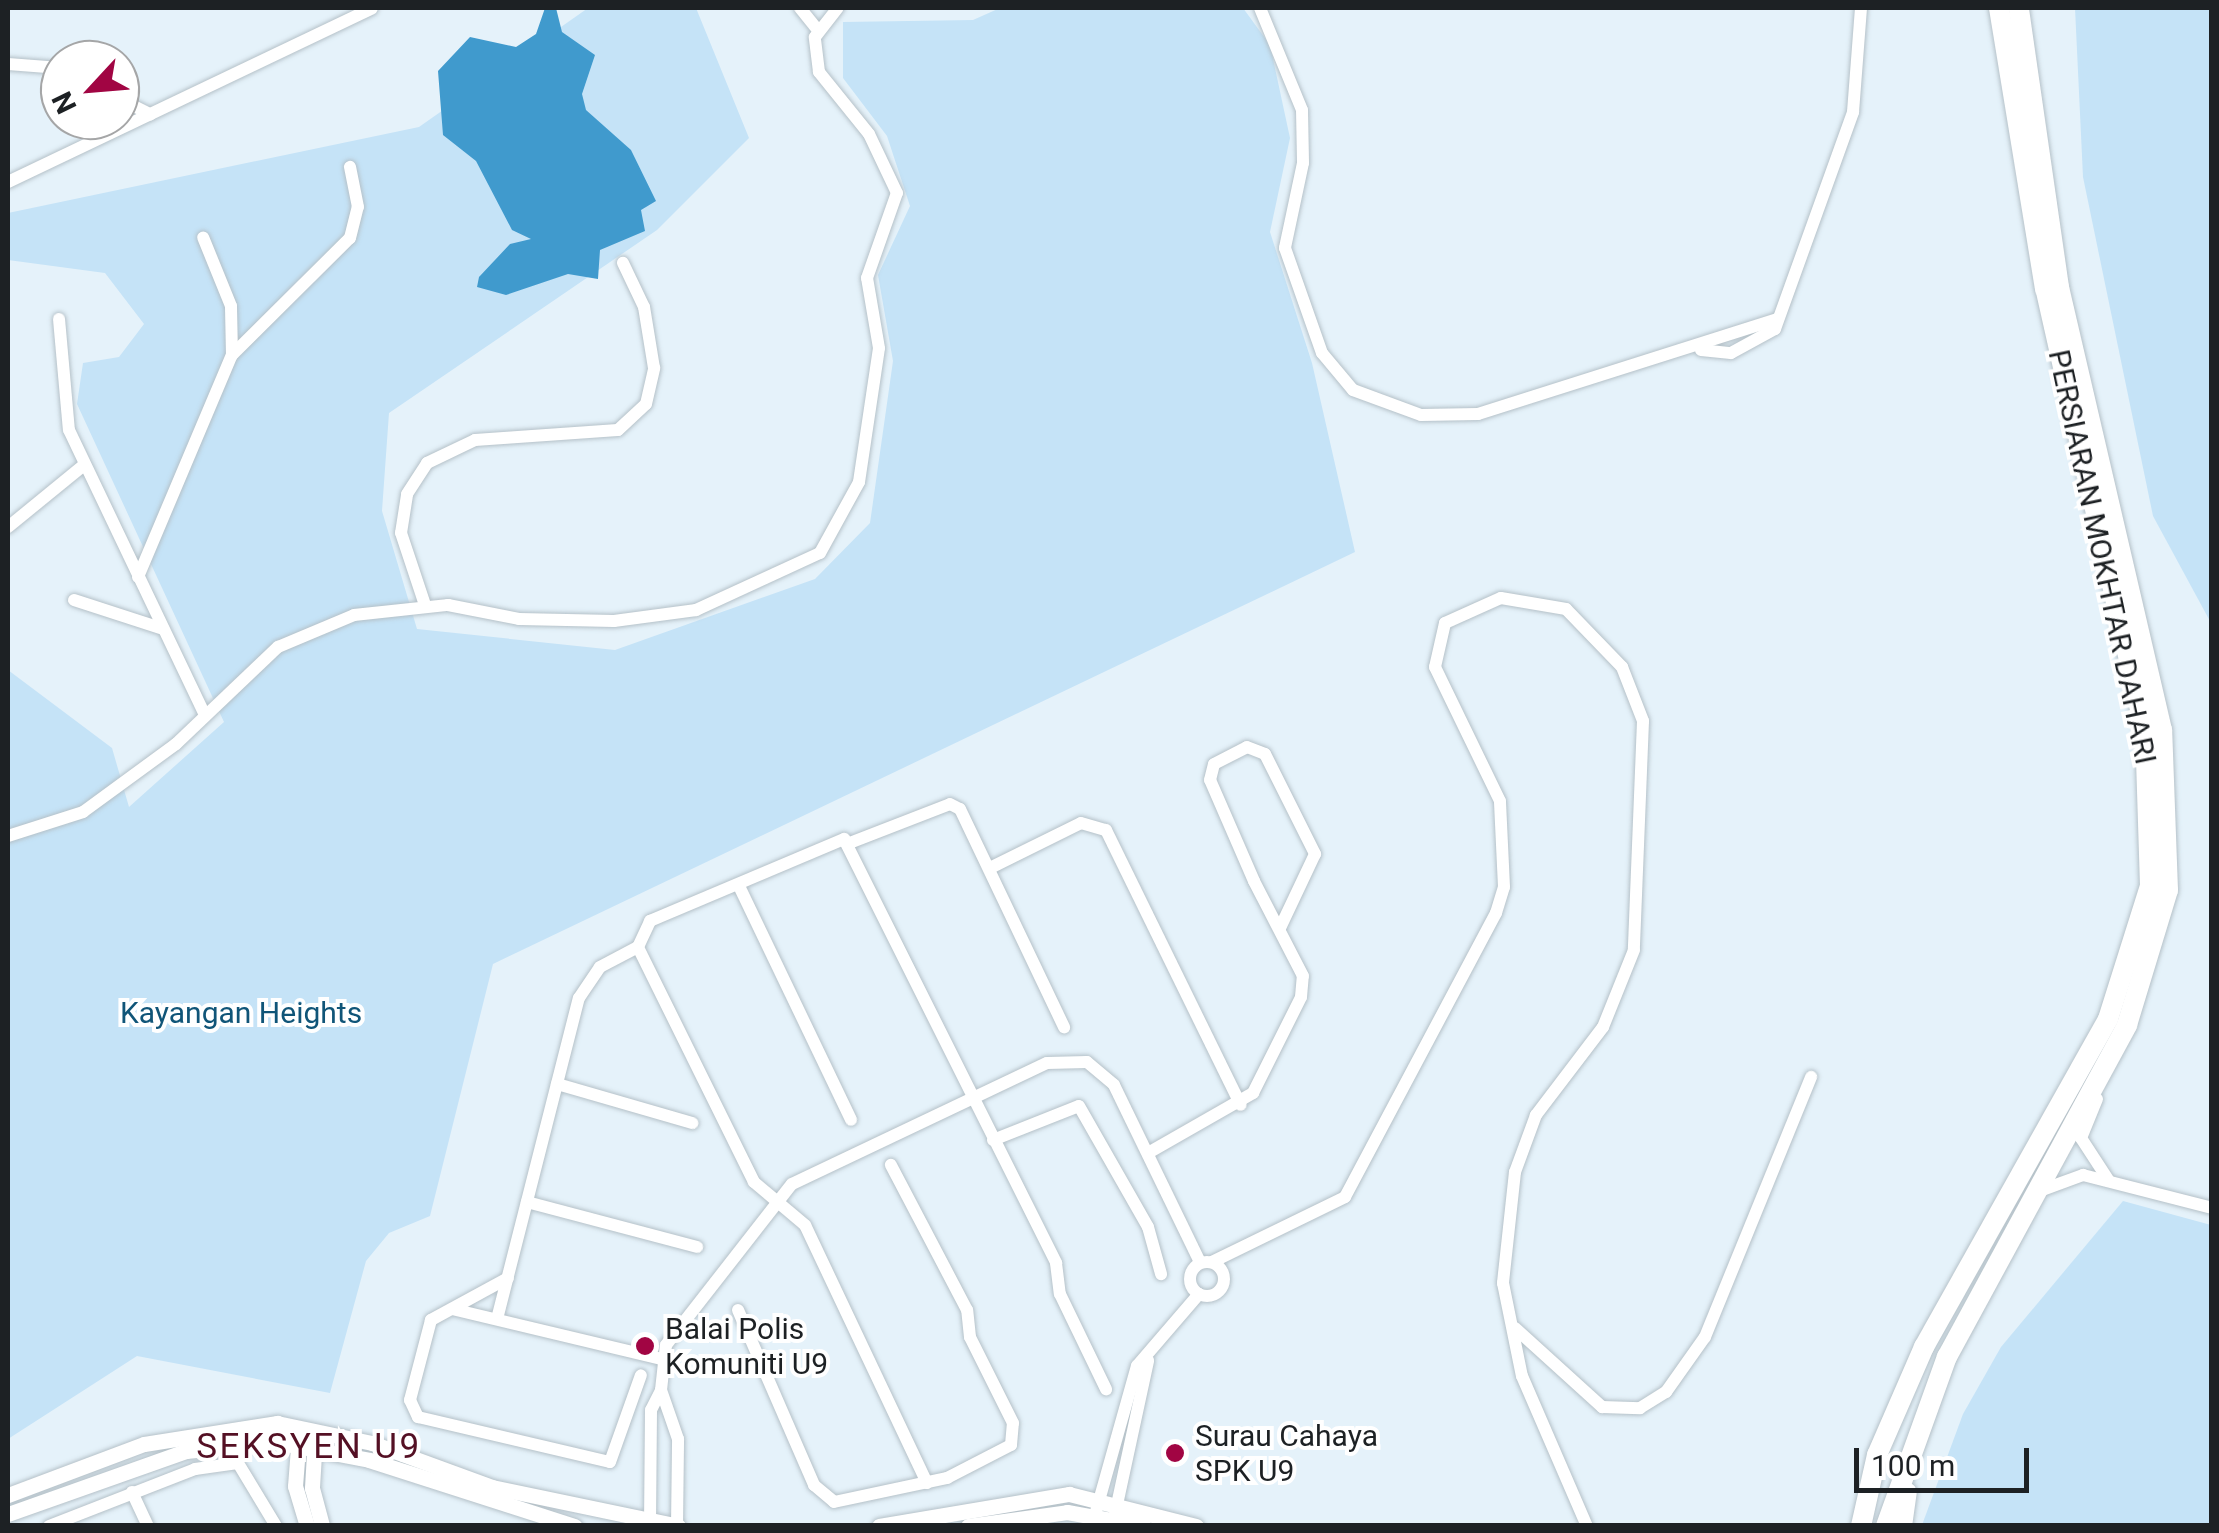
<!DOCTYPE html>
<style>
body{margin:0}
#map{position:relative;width:2219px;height:1533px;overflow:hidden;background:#e5f2fa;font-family:Roboto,sans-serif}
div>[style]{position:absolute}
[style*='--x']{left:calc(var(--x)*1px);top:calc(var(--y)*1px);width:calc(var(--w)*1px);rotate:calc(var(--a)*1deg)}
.green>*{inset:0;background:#c5e3f7}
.water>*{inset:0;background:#409acd}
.roads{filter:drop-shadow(0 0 2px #b5c1c8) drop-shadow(0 0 2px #b5c1c8)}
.minor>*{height:12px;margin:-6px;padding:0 6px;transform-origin:6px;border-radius:6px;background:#fff}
.minor>.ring{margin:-6px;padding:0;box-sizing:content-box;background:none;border:12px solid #fff;border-radius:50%}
.tertiary>*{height:15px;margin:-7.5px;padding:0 7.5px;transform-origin:7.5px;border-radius:7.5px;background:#fff}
.primary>*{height:20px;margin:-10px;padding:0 10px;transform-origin:10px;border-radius:10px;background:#fff}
.dots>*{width:28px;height:28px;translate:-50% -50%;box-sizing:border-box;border:5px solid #fff;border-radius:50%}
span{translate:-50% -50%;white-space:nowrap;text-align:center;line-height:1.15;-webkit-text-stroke:8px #fff;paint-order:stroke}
.street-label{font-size:30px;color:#1d2124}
.park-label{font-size:30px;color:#105578}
.poi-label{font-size:30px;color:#1d2124}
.left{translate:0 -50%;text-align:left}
.quarter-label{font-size:35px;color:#541024;letter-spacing:2.5px}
.frame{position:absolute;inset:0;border:10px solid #1d2124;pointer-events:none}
.north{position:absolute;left:40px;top:40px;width:100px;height:100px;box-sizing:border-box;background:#fff;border:2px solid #a5a6a7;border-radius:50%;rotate:244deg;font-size:28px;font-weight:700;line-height:40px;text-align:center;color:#1d2124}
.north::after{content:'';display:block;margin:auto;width:35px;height:45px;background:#a10543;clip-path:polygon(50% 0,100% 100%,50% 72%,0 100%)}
.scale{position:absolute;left:1854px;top:1448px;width:175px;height:45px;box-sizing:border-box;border:5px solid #1d2124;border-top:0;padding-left:12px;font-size:30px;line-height:35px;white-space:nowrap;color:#1d2124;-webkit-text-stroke:8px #fff;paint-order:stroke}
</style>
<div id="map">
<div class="green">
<div style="clip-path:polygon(588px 8px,696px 8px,749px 138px,657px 230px,389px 413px,382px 511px,417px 629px,615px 650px,815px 579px,870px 523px,893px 361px,878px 275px,910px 206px,887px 136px,843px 78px,843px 22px,973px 20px,1000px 8px,1243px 8px,1270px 45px,1290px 138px,1270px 232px,1312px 363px,1355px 552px,493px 964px,430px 1216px,389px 1233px,366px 1261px,330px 1393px,137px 1356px,8px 1439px,8px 670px,112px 748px,129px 807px,224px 722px,77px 404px,83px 363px,119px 357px,144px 324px,105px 273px,8px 260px,8px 213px,419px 127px)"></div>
<div style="clip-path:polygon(2075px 8px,2211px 8px,2211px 623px,2153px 516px,2083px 177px)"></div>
<div style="clip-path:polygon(2123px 1201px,2211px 1225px,2211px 1525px,1922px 1525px,1963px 1414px,2001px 1347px)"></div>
</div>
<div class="water">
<div style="clip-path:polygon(545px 8px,556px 8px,562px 32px,595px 55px,582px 94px,586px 110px,631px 150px,656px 201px,641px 210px,645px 231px,600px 250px,598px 279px,568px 274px,506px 295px,477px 287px,479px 277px,510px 244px,531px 239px,512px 230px,476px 161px,443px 135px,438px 71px,470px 37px,516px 47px,536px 34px)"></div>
</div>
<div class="roads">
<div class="minor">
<div style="--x:800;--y:8;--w:28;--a:51"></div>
<div style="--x:1260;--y:8;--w:110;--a:67.6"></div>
<div style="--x:1302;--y:110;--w:53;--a:88.9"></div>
<div style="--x:1303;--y:163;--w:87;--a:102"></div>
<div style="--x:1285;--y:248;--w:111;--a:70.6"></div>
<div style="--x:1322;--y:353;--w:48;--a:50"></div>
<div style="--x:1353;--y:390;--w:72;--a:20.2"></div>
<div style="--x:1421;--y:415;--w:57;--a:-1"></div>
<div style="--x:1478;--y:414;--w:315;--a:-17.6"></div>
<div style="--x:8;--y:64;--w:52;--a:4.4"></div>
<div style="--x:120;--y:99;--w:34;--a:27"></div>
<div style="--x:8;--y:182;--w:403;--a:-25.5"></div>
<div style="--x:59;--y:319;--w:111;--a:84.9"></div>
<div style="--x:69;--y:430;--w:316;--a:64.5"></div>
<div style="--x:1701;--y:350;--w:30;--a:6"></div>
<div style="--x:1731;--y:353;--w:50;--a:-28.6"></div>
<div style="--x:1775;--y:329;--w:231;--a:-70.2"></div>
<div style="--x:1853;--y:112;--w:104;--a:-85.6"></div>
<div style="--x:232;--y:355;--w:166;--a:-44.8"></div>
<div style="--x:350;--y:238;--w:32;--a:-76"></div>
<div style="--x:358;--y:207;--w:41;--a:-101.3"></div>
<div style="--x:8;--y:527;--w:98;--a:-39.2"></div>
<div style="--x:138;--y:577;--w:241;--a:-67.1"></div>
<div style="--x:232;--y:355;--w:49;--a:-91.2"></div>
<div style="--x:231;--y:306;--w:74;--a:-112.1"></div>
<div style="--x:74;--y:600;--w:94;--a:18"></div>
<div style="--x:425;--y:605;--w:76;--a:-108.4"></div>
<div style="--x:401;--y:533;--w:39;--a:-81"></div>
<div style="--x:407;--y:494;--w:37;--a:-57"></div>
<div style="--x:427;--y:463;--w:53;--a:-25.6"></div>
<div style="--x:475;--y:440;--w:143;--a:-4"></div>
<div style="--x:618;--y:430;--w:38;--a:-43"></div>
<div style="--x:646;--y:404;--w:37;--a:-77"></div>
<div style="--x:654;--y:368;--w:62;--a:-99.3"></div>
<div style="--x:644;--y:307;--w:49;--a:-115.5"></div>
<div style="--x:8;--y:836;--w:79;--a:-17.7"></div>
<div style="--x:83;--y:812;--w:115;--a:-36.2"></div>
<div style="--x:176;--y:744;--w:141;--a:-43.6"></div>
<div style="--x:278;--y:647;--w:82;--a:-22.8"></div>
<div style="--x:354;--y:615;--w:95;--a:-6.1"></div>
<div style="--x:448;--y:605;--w:72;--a:11.2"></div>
<div style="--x:519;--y:619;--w:95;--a:1.2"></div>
<div style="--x:614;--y:621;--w:83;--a:-7.6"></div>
<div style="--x:696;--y:610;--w:136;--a:-24.7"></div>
<div style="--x:820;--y:553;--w:81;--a:-61.2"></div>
<div style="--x:859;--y:482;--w:135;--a:-81.5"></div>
<div style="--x:879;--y:348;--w:71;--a:-99.7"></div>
<div style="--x:867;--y:278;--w:90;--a:-70.6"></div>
<div style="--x:897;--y:193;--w:65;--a:-115.4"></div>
<div style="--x:869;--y:134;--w:80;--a:-128.9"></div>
<div style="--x:819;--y:72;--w:35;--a:-97"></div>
<div style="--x:815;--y:37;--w:37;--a:-52"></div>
<div style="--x:847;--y:844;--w:110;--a:-21.2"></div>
<div style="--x:950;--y:804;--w:11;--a:27"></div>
<div style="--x:960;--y:809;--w:242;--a:64.5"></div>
<div style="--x:992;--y:867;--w:99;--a:-26.3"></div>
<div style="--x:1081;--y:823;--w:26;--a:16"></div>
<div style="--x:1106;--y:830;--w:306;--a:63.9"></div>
<div style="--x:740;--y:888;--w:257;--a:64.4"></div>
<div style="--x:557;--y:1084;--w:141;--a:16.1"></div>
<div style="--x:2097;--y:1099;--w:42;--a:112.3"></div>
<div style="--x:2081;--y:1138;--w:51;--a:56.9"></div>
<div style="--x:993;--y:1140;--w:92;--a:-21.6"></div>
<div style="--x:1079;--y:1106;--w:139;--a:60.3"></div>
<div style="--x:1148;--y:1227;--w:49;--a:74.5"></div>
<div style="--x:1148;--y:1153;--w:121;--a:-29.7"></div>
<div style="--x:1253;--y:1093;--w:107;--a:-63.4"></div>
<div style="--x:1301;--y:997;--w:21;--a:-85"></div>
<div style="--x:1303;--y:976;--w:107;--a:-117.3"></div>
<div style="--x:1254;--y:881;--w:110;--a:-113.5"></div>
<div style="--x:1210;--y:780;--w:16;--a:-76"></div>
<div style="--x:1214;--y:764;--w:37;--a:-27"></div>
<div style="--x:1247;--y:747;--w:19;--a:21"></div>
<div style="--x:1265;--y:754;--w:112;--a:63.4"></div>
<div style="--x:1315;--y:854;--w:82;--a:115.3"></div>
<div style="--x:2042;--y:1190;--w:44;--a:-20.1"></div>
<div style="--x:2083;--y:1175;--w:133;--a:14.3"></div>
<div style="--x:527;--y:1202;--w:176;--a:14.8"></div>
<div class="ring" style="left:1190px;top:1262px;width:22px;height:22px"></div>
<div style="--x:1212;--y:1262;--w:148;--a:-26"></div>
<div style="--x:1345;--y:1197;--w:322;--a:-62"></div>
<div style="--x:1496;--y:913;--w:27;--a:-73"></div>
<div style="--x:1504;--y:887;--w:86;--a:-92.7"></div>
<div style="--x:1500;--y:801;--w:149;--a:-115.9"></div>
<div style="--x:1435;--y:667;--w:45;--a:-77.2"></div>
<div style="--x:1445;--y:623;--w:61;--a:-24.1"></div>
<div style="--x:1501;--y:598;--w:66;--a:9.6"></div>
<div style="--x:1566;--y:609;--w:81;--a:46"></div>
<div style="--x:1622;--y:667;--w:58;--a:68.7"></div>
<div style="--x:1643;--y:721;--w:229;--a:92.3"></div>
<div style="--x:1634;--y:950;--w:83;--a:111.9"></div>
<div style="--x:1603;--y:1027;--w:111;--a:127.3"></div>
<div style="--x:1536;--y:1115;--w:61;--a:110.2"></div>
<div style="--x:1515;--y:1172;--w:112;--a:96.2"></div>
<div style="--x:1503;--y:1283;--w:95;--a:78.5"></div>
<div style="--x:1522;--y:1376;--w:163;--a:66.6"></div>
<div style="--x:508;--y:1278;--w:88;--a:151.4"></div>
<div style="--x:431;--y:1320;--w:83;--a:104.7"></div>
<div style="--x:410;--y:1400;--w:19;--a:65"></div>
<div style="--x:418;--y:1417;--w:197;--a:13.2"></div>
<div style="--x:610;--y:1462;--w:92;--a:-70.4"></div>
<div style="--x:452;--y:1309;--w:216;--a:13.4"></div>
<div style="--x:738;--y:1310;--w:191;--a:66.5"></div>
<div style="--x:814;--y:1485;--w:26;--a:40"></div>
<div style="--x:834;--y:1502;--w:116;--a:-12"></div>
<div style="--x:947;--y:1478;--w:72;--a:-27.3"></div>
<div style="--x:1011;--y:1445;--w:22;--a:-85"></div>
<div style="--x:1013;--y:1423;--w:96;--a:-116.6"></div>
<div style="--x:970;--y:1337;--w:27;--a:-96"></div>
<div style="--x:967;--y:1310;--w:164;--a:-117.7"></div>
<div style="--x:497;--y:1319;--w:331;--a:-75.7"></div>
<div style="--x:579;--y:998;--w:37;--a:-56"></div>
<div style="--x:600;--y:967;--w:43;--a:-27.8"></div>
<div style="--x:1515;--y:1328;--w:118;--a:42.2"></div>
<div style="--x:1602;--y:1407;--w:38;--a:2"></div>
<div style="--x:1640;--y:1408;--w:31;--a:-32"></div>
<div style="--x:1666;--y:1392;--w:67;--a:-54.7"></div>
<div style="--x:1705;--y:1337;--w:281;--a:-67.8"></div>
<div style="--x:927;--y:1483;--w:285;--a:-115.3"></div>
<div style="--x:805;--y:1225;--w:67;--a:-139.9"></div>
<div style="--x:754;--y:1182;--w:262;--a:-116.3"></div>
<div style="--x:638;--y:947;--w:29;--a:-65"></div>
<div style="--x:650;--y:921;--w:211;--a:-22.9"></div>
<div style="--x:844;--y:839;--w:474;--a:63.4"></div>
<div style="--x:1056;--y:1263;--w:31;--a:83"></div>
<div style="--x:1060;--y:1294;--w:106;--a:64.2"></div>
<div style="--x:132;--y:1492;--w:38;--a:65"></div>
<div style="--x:1115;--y:1514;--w:157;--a:-77.8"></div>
<div style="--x:1095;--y:1515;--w:155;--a:-74.3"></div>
<div style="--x:1137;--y:1366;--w:95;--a:-49.3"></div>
<div style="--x:650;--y:1525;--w:115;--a:-89.5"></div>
<div style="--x:651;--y:1410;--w:22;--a:-63"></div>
<div style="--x:49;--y:1526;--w:157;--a:-21.3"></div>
<div style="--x:195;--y:1469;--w:43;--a:-7.9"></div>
<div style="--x:238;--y:1463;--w:74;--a:58.9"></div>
<div style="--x:677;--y:1526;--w:87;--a:-89.3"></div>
<div style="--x:678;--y:1439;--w:52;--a:-109.1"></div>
<div style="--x:661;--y:1390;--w:45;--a:-83.7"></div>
<div style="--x:666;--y:1345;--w:204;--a:-52"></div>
<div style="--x:792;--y:1184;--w:282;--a:-25.4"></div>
<div style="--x:1047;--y:1063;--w:40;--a:-1.4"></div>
<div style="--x:1087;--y:1062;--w:35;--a:40"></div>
<div style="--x:1114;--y:1085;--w:197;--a:64.1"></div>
</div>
<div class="tertiary">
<div style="--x:299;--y:1435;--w:51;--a:94.5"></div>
<div style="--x:295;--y:1486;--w:42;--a:73.3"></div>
<div style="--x:315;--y:1437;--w:51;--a:93.4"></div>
<div style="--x:312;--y:1488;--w:39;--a:75"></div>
<div style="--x:8;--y:1495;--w:145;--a:-20.6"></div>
<div style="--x:144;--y:1444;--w:135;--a:-9"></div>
<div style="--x:277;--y:1423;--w:97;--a:11.9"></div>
<div style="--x:372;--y:1443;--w:128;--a:20.1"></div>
<div style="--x:492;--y:1487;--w:190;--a:11.8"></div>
<div style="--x:8;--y:1514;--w:189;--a:-19.5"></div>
<div style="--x:186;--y:1451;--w:89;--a:-5.8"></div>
<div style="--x:275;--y:1442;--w:96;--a:10.8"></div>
<div style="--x:369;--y:1460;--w:216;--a:17.8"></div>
<div style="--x:879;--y:1526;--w:193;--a:-9.6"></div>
<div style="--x:1069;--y:1494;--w:131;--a:14.1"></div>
<div style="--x:968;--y:1526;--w:100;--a:-8"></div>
<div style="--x:1067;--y:1512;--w:78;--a:10.3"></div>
</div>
<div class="primary">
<div style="--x:1861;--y:1526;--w:73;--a:-77.3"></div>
<div style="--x:1877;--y:1455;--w:118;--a:-66.5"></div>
<div style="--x:1924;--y:1347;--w:376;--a:-60.7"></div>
<div style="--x:2108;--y:1019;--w:139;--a:-72.5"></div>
<div style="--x:2150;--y:886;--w:155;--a:-91.8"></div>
<div style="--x:2145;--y:731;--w:453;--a:-102.7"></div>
<div style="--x:2045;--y:289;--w:285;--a:-99.3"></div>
<div style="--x:1886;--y:1526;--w:180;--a:-70.2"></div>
<div style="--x:1947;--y:1357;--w:378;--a:-61.5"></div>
<div style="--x:2127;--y:1025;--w:141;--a:-73.1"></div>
<div style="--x:2168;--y:890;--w:160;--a:-92.1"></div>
<div style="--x:2162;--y:730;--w:455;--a:-103.1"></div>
<div style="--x:2059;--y:287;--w:282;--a:-98.2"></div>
<div style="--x:1902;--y:1526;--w:34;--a:-82"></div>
</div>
</div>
<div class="dots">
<div style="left:645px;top:1346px;background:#a10543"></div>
<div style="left:1175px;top:1453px;background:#a10543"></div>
</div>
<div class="street-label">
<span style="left:2102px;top:557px;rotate:78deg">PERSIARAN MOKHTAR DAHARI</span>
</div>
<div class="park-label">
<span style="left:241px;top:1013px">Kayangan Heights</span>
</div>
<div class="poi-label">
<span class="left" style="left:665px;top:1346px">Balai Polis<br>Komuniti U9</span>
<span class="left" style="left:1195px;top:1453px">Surau Cahaya<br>SPK U9</span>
</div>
<div class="quarter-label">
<span style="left:309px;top:1447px">SEKSYEN U9</span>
</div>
<div class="frame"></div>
<div class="north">N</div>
<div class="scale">100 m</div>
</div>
